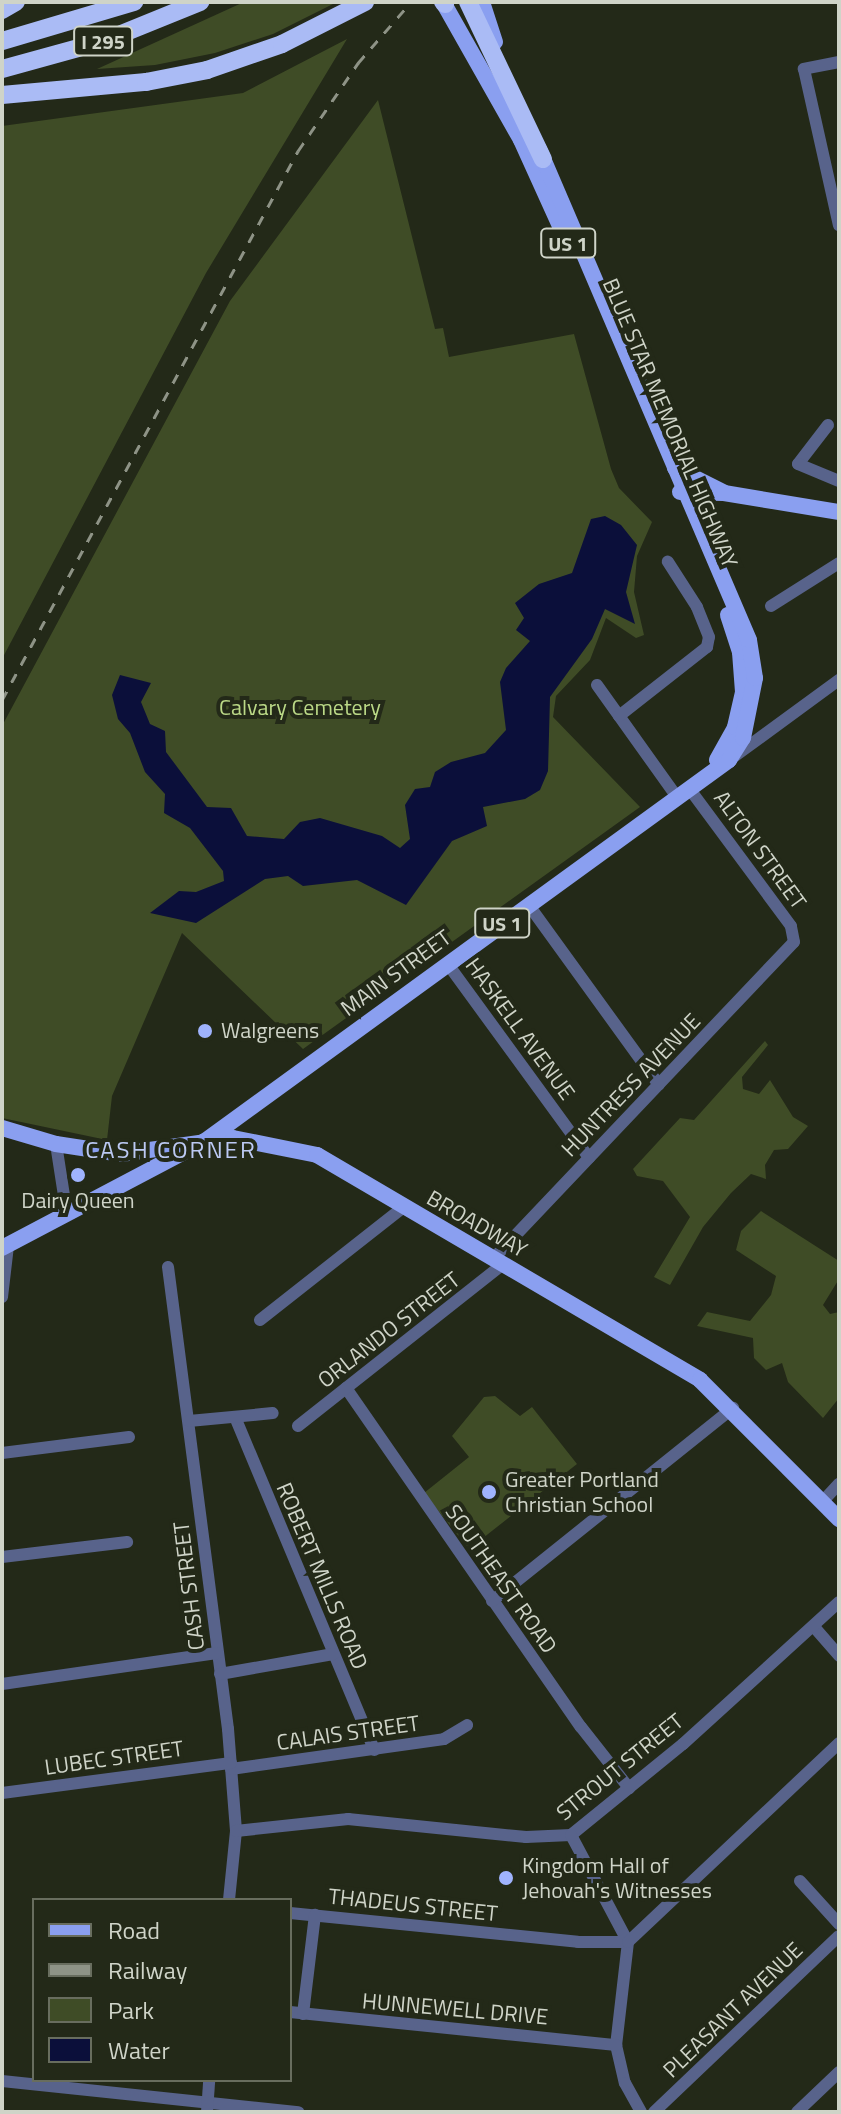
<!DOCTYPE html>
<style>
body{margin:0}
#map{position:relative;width:841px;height:2114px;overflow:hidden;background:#232918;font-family:"Titillium Web",sans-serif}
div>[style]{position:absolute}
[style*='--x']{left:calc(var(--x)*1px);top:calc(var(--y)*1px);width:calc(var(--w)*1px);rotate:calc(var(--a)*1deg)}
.green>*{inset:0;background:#3f4c26}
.water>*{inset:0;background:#0b0f3a}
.minor>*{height:12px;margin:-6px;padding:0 6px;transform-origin:6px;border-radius:6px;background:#58638b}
.major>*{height:16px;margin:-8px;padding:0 8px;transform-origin:8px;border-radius:8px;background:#8a9ff0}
.highway>*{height:18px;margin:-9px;padding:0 9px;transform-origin:9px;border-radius:9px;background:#aabbf5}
.rail>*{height:3px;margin-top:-1.5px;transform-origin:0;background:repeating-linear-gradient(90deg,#8e9386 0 10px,transparent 0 20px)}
.dots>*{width:22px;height:22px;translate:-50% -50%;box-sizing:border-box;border:4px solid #232918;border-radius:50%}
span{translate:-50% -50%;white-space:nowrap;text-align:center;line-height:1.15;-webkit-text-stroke:8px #232918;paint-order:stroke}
.shield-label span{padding:2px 6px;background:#232918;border:2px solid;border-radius:6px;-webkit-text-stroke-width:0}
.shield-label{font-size:20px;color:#cfd4c8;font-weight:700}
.street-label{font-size:22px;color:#cfd4c8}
.park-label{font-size:22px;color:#bbd987}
.poi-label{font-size:22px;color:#cfd4c8}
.left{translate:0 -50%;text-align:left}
.neighbourhood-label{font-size:24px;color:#bcc9f3;letter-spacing:2px}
.frame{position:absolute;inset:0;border:4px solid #cfd4c8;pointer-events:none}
.legend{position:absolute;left:32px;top:1898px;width:260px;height:184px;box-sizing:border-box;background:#232918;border:2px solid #686d5e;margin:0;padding:10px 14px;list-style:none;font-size:24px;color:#cfd4c8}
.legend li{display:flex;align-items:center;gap:16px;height:40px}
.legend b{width:40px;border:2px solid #686d5e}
</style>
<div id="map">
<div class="green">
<div style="clip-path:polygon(244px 2px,337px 2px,273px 34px,215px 53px,155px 65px,97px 69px)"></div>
<div style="clip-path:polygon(347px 39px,206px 273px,2px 659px,2px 126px,243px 93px)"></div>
<div style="clip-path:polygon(378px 100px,435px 329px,443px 328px,449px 357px,574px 334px,611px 469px,619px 488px,652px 522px,637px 556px,634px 592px,644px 635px,636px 638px,606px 618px,590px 660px,556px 696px,553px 717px,640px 807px,303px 1049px,182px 933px,112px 1096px,107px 1140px,2px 1118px,2px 726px,230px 301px)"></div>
<div style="clip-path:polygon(765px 1041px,768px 1045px,742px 1077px,743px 1089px,759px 1094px,770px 1080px,793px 1117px,808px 1126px,788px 1149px,774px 1150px,765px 1165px,766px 1179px,751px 1174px,731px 1193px,703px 1227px,670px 1285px,654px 1277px,690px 1217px,663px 1181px,637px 1176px,633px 1169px,680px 1118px,694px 1120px)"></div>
<div style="clip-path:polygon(761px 1211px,839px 1261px,839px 1279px,823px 1305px,830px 1314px,839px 1312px,839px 1398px,823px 1418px,788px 1382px,782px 1363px,766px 1370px,754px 1358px,753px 1338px,697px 1326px,707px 1312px,750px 1321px,771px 1295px,776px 1276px,736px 1250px,741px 1231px)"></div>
<div style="clip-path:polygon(495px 1396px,520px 1416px,532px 1407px,577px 1464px,469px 1549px,424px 1493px,469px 1457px,452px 1436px,484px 1397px)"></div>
</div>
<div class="water">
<div style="clip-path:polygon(605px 516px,621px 525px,637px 545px,626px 592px,635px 624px,605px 609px,592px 639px,550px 697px,548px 771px,540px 790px,525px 799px,483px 807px,487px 826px,452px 841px,406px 905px,357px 880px,303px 886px,288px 876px,265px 879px,196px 923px,150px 913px,179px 891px,196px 892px,224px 881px,223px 871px,190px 828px,164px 813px,165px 794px,145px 772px,130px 733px,118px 719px,112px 695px,120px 675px,151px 683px,141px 702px,150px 724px,165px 731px,166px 752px,207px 807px,231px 808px,247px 836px,284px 839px,300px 822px,320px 818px,382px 836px,400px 848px,410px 839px,405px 805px,415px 789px,430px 787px,435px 772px,451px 762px,485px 753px,506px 730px,500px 682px,506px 668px,530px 641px,516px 630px,524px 618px,515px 603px,539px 584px,572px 573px,591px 519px)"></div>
</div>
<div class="minor">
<div style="--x:839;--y:62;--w:36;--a:169"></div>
<div style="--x:804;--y:69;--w:160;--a:77.4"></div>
<div style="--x:828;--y:425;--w:49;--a:127.6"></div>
<div style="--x:798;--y:464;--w:44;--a:22.5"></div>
<div style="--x:771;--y:606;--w:80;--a:-32.3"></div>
<div style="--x:597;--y:685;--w:138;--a:54.5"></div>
<div style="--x:619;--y:716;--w:112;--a:-38.1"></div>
<div style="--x:707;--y:647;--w:10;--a:-79"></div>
<div style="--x:709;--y:637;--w:32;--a:-112"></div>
<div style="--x:697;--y:607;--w:54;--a:-122.8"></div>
<div style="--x:735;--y:756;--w:129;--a:-36.2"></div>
<div style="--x:528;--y:904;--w:223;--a:54.1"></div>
<div style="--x:447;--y:963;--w:241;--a:53.9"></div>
<div style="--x:56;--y:1144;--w:72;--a:81.2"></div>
<div style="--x:493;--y:1259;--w:437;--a:-46.5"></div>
<div style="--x:794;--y:942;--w:16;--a:-101"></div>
<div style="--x:791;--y:926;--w:172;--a:-126.5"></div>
<div style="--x:168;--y:1267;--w:466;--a:82.6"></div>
<div style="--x:228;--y:1729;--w:102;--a:85.5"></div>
<div style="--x:236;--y:1831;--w:69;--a:95.8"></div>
<div style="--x:2;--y:1297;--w:51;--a:-83.3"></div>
<div style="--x:260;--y:1320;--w:184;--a:-38.2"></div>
<div style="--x:346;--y:1388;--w:412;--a:55.3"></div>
<div style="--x:581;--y:1727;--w:78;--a:51.8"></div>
<div style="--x:235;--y:1417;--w:361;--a:67.3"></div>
<div style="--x:189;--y:1421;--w:84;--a:-5.4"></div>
<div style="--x:298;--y:1426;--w:261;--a:-38.3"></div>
<div style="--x:2;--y:1453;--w:128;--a:-7.2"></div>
<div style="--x:822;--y:1502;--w:25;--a:-47"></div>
<div style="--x:2;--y:1557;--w:126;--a:-6.8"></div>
<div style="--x:492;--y:1601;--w:309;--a:-38.7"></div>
<div style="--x:815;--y:1628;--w:37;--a:49"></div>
<div style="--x:220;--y:1674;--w:115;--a:-10"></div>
<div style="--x:2;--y:1684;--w:217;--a:-8.2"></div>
<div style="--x:231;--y:1769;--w:215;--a:-8"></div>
<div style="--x:444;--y:1739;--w:27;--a:-31"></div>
<div style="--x:2;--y:1793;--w:231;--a:-7.5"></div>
<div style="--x:236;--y:1831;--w:113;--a:-6.1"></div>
<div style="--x:348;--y:1819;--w:179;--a:5.8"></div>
<div style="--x:526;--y:1837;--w:45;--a:-2.5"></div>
<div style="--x:571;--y:1835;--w:144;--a:-39.1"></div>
<div style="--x:683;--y:1744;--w:211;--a:-42.3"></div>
<div style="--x:571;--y:1835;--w:121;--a:62"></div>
<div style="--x:628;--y:1942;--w:104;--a:96.6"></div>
<div style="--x:616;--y:2045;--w:39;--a:77"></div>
<div style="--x:625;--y:2083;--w:33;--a:61"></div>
<div style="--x:800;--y:1881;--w:58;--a:47.8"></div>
<div style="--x:290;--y:1913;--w:289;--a:5.7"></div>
<div style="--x:578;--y:1942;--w:50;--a:0"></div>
<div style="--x:628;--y:1942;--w:290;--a:-43.3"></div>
<div style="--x:290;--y:2012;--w:328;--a:5.8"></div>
<div style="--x:303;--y:2014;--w:100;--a:-83.1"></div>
<div style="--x:2;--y:2081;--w:298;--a:6"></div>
<div style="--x:207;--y:2112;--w:32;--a:-86"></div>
<div style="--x:654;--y:2112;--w:255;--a:-43.6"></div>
<div style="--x:797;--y:2112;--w:58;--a:-43.6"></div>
</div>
<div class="major">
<div style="--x:443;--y:2;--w:159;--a:60.5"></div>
<div style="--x:521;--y:140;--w:119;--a:65.6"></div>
<div style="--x:482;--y:2;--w:42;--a:72"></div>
<div style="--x:675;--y:468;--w:54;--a:26.6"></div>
<div style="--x:680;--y:492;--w:44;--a:1.3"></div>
<div style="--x:724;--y:493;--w:117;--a:9.4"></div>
<div style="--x:717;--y:760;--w:38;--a:-61"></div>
<div style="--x:735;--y:727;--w:36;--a:-77"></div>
<div style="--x:743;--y:692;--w:40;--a:-94.3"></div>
<div style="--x:740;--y:652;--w:39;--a:-108"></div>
<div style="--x:2;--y:1128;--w:56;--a:16.5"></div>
<div style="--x:56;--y:1144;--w:66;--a:8.7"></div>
<div style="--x:121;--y:1154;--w:113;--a:-8.1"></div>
<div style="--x:233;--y:1138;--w:86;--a:11.4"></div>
<div style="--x:317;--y:1155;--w:444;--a:30.4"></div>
<div style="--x:700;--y:1380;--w:197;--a:45"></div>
<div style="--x:2;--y:1248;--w:229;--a:-27.8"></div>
<div style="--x:205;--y:1141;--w:648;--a:-36.02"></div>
<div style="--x:729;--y:760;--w:26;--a:-58"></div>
<div style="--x:743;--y:738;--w:61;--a:-78.7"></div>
<div style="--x:755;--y:678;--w:38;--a:-99"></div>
<div style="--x:749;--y:640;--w:534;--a:-113.16"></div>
</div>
<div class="highway">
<div style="--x:443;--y:2;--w:3;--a:45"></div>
<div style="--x:468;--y:2;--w:174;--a:64.5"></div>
<div style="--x:2;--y:10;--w:16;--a:-30"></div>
<div style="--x:2;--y:41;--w:138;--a:-16.5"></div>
<div style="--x:2;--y:69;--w:106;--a:-15.4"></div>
<div style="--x:104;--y:41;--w:104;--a:-22.1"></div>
<div style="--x:2;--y:95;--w:145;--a:-5.2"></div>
<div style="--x:146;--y:82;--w:62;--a:-11.1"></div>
<div style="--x:207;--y:70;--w:79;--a:-19.1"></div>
<div style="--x:282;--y:44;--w:93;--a:-26.8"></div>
</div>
<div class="rail">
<div style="--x:2;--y:700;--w:624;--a:-61.67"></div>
<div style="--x:298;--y:151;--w:107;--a:-55.7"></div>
<div style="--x:358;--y:63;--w:81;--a:-49"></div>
</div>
<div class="dots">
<div style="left:205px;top:1031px;background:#9fb3fd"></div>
<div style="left:78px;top:1175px;background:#9fb3fd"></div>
<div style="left:489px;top:1492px;background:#9fb3fd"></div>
<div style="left:506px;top:1878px;background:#9fb3fd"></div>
</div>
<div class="shield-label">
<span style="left:103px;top:41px">I 295</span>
<span style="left:568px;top:243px">US 1</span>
<span style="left:502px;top:923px">US 1</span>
</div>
<div class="street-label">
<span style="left:670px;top:423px;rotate:67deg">BLUE STAR MEMORIAL HIGHWAY</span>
<span style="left:760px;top:850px;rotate:54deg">ALTON STREET</span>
<span style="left:396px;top:973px;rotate:-36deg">MAIN STREET</span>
<span style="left:520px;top:1029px;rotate:54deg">HASKELL AVENUE</span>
<span style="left:631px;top:1085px;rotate:-46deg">HUNTRESS AVENUE</span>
<span style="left:477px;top:1224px;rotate:30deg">BROADWAY</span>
<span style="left:389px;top:1330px;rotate:-38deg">ORLANDO STREET</span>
<span style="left:322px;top:1576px;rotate:67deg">ROBERT MILLS ROAD</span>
<span style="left:501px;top:1579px;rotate:55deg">SOUTHEAST ROAD</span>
<span style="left:189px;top:1586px;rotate:-97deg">CASH STREET</span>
<span style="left:348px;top:1733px;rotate:-8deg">CALAIS STREET</span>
<span style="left:114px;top:1758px;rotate:-8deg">LUBEC STREET</span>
<span style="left:620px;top:1767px;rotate:-39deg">STROUT STREET</span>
<span style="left:413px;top:1905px;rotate:6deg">THADEUS STREET</span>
<span style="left:455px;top:2009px;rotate:5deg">HUNNEWELL DRIVE</span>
<span style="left:733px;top:2010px;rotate:-44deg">PLEASANT AVENUE</span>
</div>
<div class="park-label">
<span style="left:300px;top:708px">Calvary Cemetery</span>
</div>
<div class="poi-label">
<span class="left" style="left:221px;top:1031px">Walgreens</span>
<span style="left:78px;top:1201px">Dairy Queen</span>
<span class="left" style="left:505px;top:1492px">Greater Portland<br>Christian School</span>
<span class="left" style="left:522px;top:1878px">Kingdom Hall of<br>Jehovah's Witnesses</span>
</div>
<div class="neighbourhood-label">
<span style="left:171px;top:1150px">CASH CORNER</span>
</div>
<div class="frame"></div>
<ul class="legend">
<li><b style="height:10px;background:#8a9ff0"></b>Road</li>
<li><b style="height:10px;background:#8e9386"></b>Railway</li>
<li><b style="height:22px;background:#3f4c26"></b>Park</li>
<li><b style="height:22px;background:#0b0f3a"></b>Water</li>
</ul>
</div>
